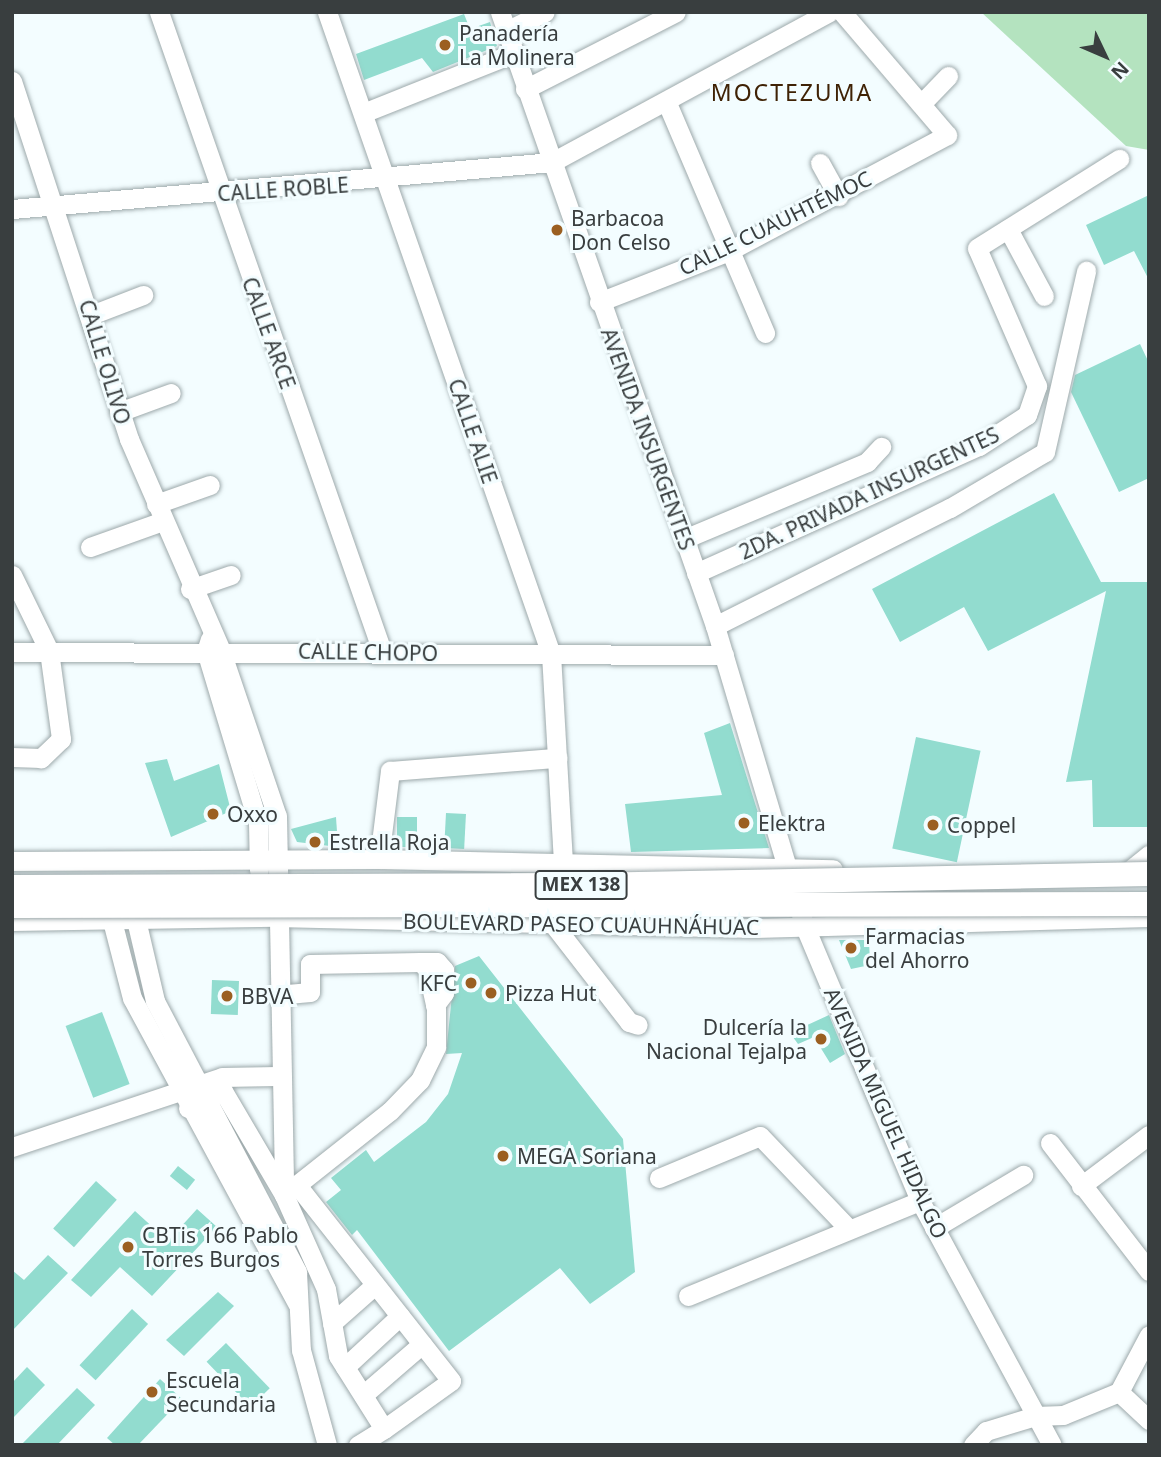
<!DOCTYPE html>
<meta charset="utf-8">
<style>
body{margin:0}
#map{position:relative;width:1161px;height:1457px;overflow:hidden;background:#f3fdff;font-family:"Noto Sans",sans-serif}
div>[style]{position:absolute}
[style*='--x']{left:calc(var(--x)*1px);top:calc(var(--y)*1px);width:calc(var(--w)*1px);rotate:calc(var(--a)*1deg)}
.green>*{inset:0;background:#b4e3bf}
.building>*{inset:0;background:#92dccf;transform-origin:0 0}
.roads{filter:drop-shadow(0 0 2px #9da9ab) drop-shadow(0 0 2px #9da9ab)}
.minor>*{height:19px;margin:-9.5px;padding:0 9.5px;transform-origin:9.5px;border-radius:9.5px;background:#fff}
.bridges{filter:drop-shadow(0 0 2px #9da9ab) drop-shadow(0 0 2px #9da9ab)}
.major-bridge>*{height:24px;margin:-12px;padding:0 12px;transform-origin:12px;border-radius:12px;background:#fff}
.dots>*{width:19px;height:19px;translate:-50% -50%;box-sizing:border-box;border:4px solid #f3fdff;border-radius:50%}
span{translate:-50% -50%;white-space:nowrap;text-align:center;line-height:1.15;-webkit-text-stroke:6px #f3fdff;paint-order:stroke}
.shield-label span{padding:2px 5px;background:#f3fdff;border:2px solid;border-radius:5px;-webkit-text-stroke-width:0}
.shield-label{font-size:19px;color:#393e3f;font-weight:700}
.poi-label{font-size:21px;color:#393e3f}
.left{translate:0 -50%;text-align:left}
.right{translate:-100% -50%;text-align:right}
.street-label{font-size:21px;color:#393e3f}
.neighbourhood-label{font-size:23px;color:#3f2205;letter-spacing:2px}
.frame{position:absolute;inset:0;border:14px solid #393e3f;pointer-events:none}
.north{position:absolute;left:1070px;top:21px;width:70px;height:70px;-webkit-text-stroke:5px #f3fdff;paint-order:stroke;rotate:134deg;font-size:19px;font-weight:700;line-height:28px;text-align:center;color:#393e3f}
.north::after{content:'';display:block;margin:auto;width:24px;height:32px;background:#393e3f;clip-path:polygon(50% 0,100% 100%,50% 72%,0 100%)}
</style>
<div id="map">
<div class="green">
<div style="clip-path:polygon(981px 12px,1149px 12px,1149px 150px,1126px 146px)"></div>
</div>
<div class="building">
<div style="clip-path:polygon(464px 14px,470px 29px,490px 22px,497px 46px,433px 72px,422px 58px,364px 80px,356px 54px)"></div>
<div style="clip-path:polygon(1149px 195px,1149px 280px,1134px 251px,1104px 265px,1086px 225px)"></div>
<div style="clip-path:polygon(1140px 344px,1149px 363px,1149px 478px,1119px 492px,1071px 392px,1075px 375px)"></div>
<div style="clip-path:polygon(1054px 493px,1101px 582px,1149px 582px,1149px 827px,1093px 827px,1092px 780px,1066px 782px,1106px 591px,988px 651px,964px 607px,900px 642px,872px 589px)"></div>
<div style="clip-path:polygon(730px 723px,769px 848px,631px 852px,625px 804px,722px 795px,704px 733px)"></div>
<div style="left:916px;top:737px;width:66px;height:114px;rotate:12deg"></div>
<div style="clip-path:polygon(167px 759px,174px 781px,219px 764px,231px 811px,171px 837px,145px 763px)"></div>
<div style="left:446px;top:813px;width:20px;height:35px;rotate:3deg"></div>
<div style="clip-path:polygon(336px 817px,338px 847px,297px 842px,291px 829px)"></div>
<div style="left:397px;top:817px;width:20px;height:30px"></div>
<div style="clip-path:polygon(839px 940px,869px 940px,870px 965px,851px 969px)"></div>
<div style="clip-path:polygon(479px 956px,623px 1139px,635px 1272px,590px 1304px,560px 1268px,449px 1351px,357px 1230px,352px 1235px,326px 1202px,341px 1190px,331px 1178px,366px 1150px,374px 1162px,426px 1122px,448px 1094px,462px 1053px,446px 1054px,455px 966px)"></div>
<div style="left:212px;top:980px;width:27px;height:34px;rotate:2deg"></div>
<div style="left:102px;top:1012px;width:77px;height:39px;rotate:69deg"></div>
<div style="clip-path:polygon(829px 1015px,845px 1054px,830px 1063px,814px 1037px,798px 1044px,790px 1033px)"></div>
<div style="left:178px;top:1166px;width:22px;height:13px;rotate:39deg"></div>
<div style="left:96px;top:1181px;width:28px;height:64px;rotate:42deg"></div>
<div style="clip-path:polygon(197px 1209px,217px 1227px,152px 1296px,120px 1267px,91px 1297px,71px 1280px,135px 1211px,168px 1241px)"></div>
<div style="clip-path:polygon(48px 1255px,68px 1273px,12px 1331px,12px 1270px,24px 1280px)"></div>
<div style="clip-path:polygon(218px 1292px,234px 1306px,184px 1356px,166px 1340px)"></div>
<div style="left:132px;top:1309px;width:22px;height:77px;rotate:43deg"></div>
<div style="left:226px;top:1343px;width:63px;height:27px;rotate:46deg"></div>
<div style="clip-path:polygon(27px 1367px,45px 1385px,12px 1419px,12px 1383px)"></div>
<div style="clip-path:polygon(160px 1379px,182px 1399px,138px 1445px,115px 1445px,107px 1438px)"></div>
<div style="clip-path:polygon(77px 1388px,95px 1405px,57px 1445px,21px 1445px)"></div>
</div>
<div class="roads">
<div class="minor">
<div style="--x:159;--y:12;--w:680;--a:70.77"></div>
<div style="--x:327;--y:12;--w:680;--a:70.77"></div>
<div style="--x:551;--y:654;--w:207;--a:86.7"></div>
<div style="--x:500;--y:12;--w:651;--a:70.7"></div>
<div style="--x:715;--y:626;--w:314;--a:73.4"></div>
<div style="--x:805;--y:927;--w:297;--a:67.2"></div>
<div style="--x:920;--y:1201;--w:277;--a:61.6"></div>
<div style="--x:506;--y:31;--w:43;--a:-26"></div>
<div style="--x:12;--y:81;--w:377;--a:71.9"></div>
<div style="--x:129;--y:439;--w:231;--a:66.5"></div>
<div style="--x:221;--y:651;--w:174;--a:71.3"></div>
<div style="--x:277;--y:816;--w:379;--a:88.9"></div>
<div style="--x:284;--y:1195;--w:103;--a:65.9"></div>
<div style="--x:326;--y:1289;--w:68;--a:79.8"></div>
<div style="--x:338;--y:1356;--w:86;--a:57.8"></div>
<div style="--x:384;--y:1429;--w:31;--a:148"></div>
<div style="--x:525;--y:89;--w:169;--a:-27"></div>
<div style="--x:667;--y:103;--w:250;--a:66.9"></div>
<div style="--x:921;--y:104;--w:39;--a:-46"></div>
<div style="--x:363;--y:113;--w:162;--a:-21.7"></div>
<div style="--x:820;--y:163;--w:38;--a:61"></div>
<div style="--x:12;--y:209;--w:542;--a:-4.97"></div>
<div style="--x:552;--y:162;--w:315;--a:-28.4"></div>
<div style="--x:1008;--y:229;--w:76;--a:61.8"></div>
<div style="--x:599;--y:302;--w:140;--a:-21.4"></div>
<div style="--x:729;--y:251;--w:247;--a:-28"></div>
<div style="--x:947;--y:135;--w:162;--a:-130.5"></div>
<div style="--x:91;--y:315;--w:56;--a:-21"></div>
<div style="--x:119;--y:412;--w:55;--a:-20.1"></div>
<div style="--x:156;--y:504;--w:57;--a:-19.4"></div>
<div style="--x:684;--y:539;--w:199;--a:-22.8"></div>
<div style="--x:867;--y:462;--w:21;--a:-47"></div>
<div style="--x:90;--y:547;--w:77;--a:-19.6"></div>
<div style="--x:696;--y:573;--w:310;--a:-24.2"></div>
<div style="--x:979;--y:446;--w:57;--a:-32.9"></div>
<div style="--x:1027;--y:415;--w:31;--a:-71"></div>
<div style="--x:1037;--y:386;--w:150;--a:-113.5"></div>
<div style="--x:977;--y:248;--w:168;--a:-32.1"></div>
<div style="--x:12;--y:575;--w:85;--a:64"></div>
<div style="--x:49;--y:651;--w:89;--a:82.2"></div>
<div style="--x:61;--y:739;--w:28;--a:136"></div>
<div style="--x:41;--y:758;--w:29;--a:-178"></div>
<div style="--x:190;--y:589;--w:43;--a:-18.9"></div>
<div style="--x:715;--y:626;--w:263;--a:-26.7"></div>
<div style="--x:950;--y:508;--w:110;--a:-30.5"></div>
<div style="--x:1045;--y:452;--w:186;--a:-77.2"></div>
<div style="--x:210;--y:639;--w:13;--a:108"></div>
<div style="--x:206;--y:651;--w:180;--a:73.2"></div>
<div style="--x:258;--y:823;--w:47;--a:88.8"></div>
<div style="--x:12;--y:652;--w:712;--a:0.24"></div>
<div style="--x:379;--y:859;--w:89;--a:-82.9"></div>
<div style="--x:390;--y:771;--w:168;--a:-4.5"></div>
<div style="--x:12;--y:861;--w:367;--a:-0.3"></div>
<div style="--x:379;--y:859;--w:454;--a:1.3"></div>
<div style="--x:1129;--y:871;--w:26;--a:-39"></div>
<div style="--x:133;--y:907;--w:97;--a:76.8"></div>
<div style="--x:155;--y:1001;--w:306;--a:62.3"></div>
<div style="--x:297;--y:1272;--w:78;--a:87.1"></div>
<div style="--x:301;--y:1350;--w:98;--a:74.7"></div>
<div style="--x:109;--y:909;--w:92;--a:75.5"></div>
<div style="--x:132;--y:998;--w:347;--a:61.6"></div>
<div style="--x:12;--y:921;--w:263;--a:-0.9"></div>
<div style="--x:275;--y:917;--w:480;--a:1.3"></div>
<div style="--x:755;--y:928;--w:394;--a:-1.6"></div>
<div style="--x:553;--y:924;--w:124;--a:52.2"></div>
<div style="--x:629;--y:1022;--w:9;--a:18"></div>
<div style="--x:420;--y:962;--w:17;--a:0"></div>
<div style="--x:437;--y:962;--w:11;--a:49"></div>
<div style="--x:444;--y:970;--w:23;--a:90"></div>
<div style="--x:444;--y:993;--w:15;--a:127"></div>
<div style="--x:188;--y:1108;--w:39;--a:-26"></div>
<div style="--x:223;--y:1091;--w:121;--a:59.6"></div>
<div style="--x:284;--y:1195;--w:135;--a:-38.4"></div>
<div style="--x:390;--y:1111;--w:43;--a:-45.9"></div>
<div style="--x:420;--y:1080;--w:37;--a:-64"></div>
<div style="--x:436;--y:1047;--w:38;--a:-90"></div>
<div style="--x:436;--y:1009;--w:42;--a:-102.4"></div>
<div style="--x:427;--y:968;--w:9;--a:-139"></div>
<div style="--x:420;--y:962;--w:110;--a:179"></div>
<div style="--x:310;--y:964;--w:28;--a:90"></div>
<div style="--x:310;--y:992;--w:34;--a:175"></div>
<div style="--x:1050;--y:1143;--w:162;--a:52.3"></div>
<div style="--x:12;--y:1147;--w:221;--a:-18.4"></div>
<div style="--x:222;--y:1077;--w:55;--a:-1"></div>
<div style="--x:659;--y:1178;--w:109;--a:-22.6"></div>
<div style="--x:760;--y:1136;--w:129;--a:46.3"></div>
<div style="--x:297;--y:1185;--w:249;--a:51.8"></div>
<div style="--x:451;--y:1381;--w:82;--a:144.4"></div>
<div style="--x:1081;--y:1186;--w:85;--a:-36.9"></div>
<div style="--x:934;--y:1228;--w:104;--a:-30.8"></div>
<div style="--x:688;--y:1296;--w:251;--a:-22.3"></div>
<div style="--x:332;--y:1323;--w:57;--a:-41.5"></div>
<div style="--x:345;--y:1367;--w:75;--a:-42.8"></div>
<div style="--x:1119;--y:1392;--w:41;--a:43"></div>
<div style="--x:363;--y:1395;--w:78;--a:-40.8"></div>
<div style="--x:973;--y:1445;--w:19;--a:-47"></div>
<div style="--x:986;--y:1431;--w:51;--a:-17"></div>
<div style="--x:1035;--y:1416;--w:28;--a:-2"></div>
<div style="--x:1063;--y:1415;--w:61;--a:-22.3"></div>
<div style="--x:1119;--y:1392;--w:64;--a:-62.2"></div>
</div>
</div>
<div class="bridges">
<div class="major-bridge">
<div style="--x:12;--y:887;--w:575;--a:-0.2"></div>
<div style="--x:587;--y:885;--w:562;--a:-1.12"></div>
<div style="--x:12;--y:906;--w:1137;--a:-0.1"></div>
</div>
</div>
<div class="dots">
<div style="left:445px;top:45px;background:#9b5f21"></div>
<div style="left:557px;top:230px;background:#9b5f21"></div>
<div style="left:213px;top:814px;background:#9b5f21"></div>
<div style="left:744px;top:823px;background:#9b5f21"></div>
<div style="left:933px;top:825px;background:#9b5f21"></div>
<div style="left:315px;top:842px;background:#9b5f21"></div>
<div style="left:851px;top:948px;background:#9b5f21"></div>
<div style="left:471px;top:983px;background:#9b5f21"></div>
<div style="left:491px;top:993px;background:#9b5f21"></div>
<div style="left:227px;top:996px;background:#9b5f21"></div>
<div style="left:821px;top:1039px;background:#9b5f21"></div>
<div style="left:503px;top:1156px;background:#9b5f21"></div>
<div style="left:128px;top:1247px;background:#9b5f21"></div>
<div style="left:152px;top:1392px;background:#9b5f21"></div>
</div>
<div class="shield-label">
<span style="left:581px;top:885px">MEX 138</span>
</div>
<div class="poi-label">
<span class="left" style="left:459px;top:45px">Panadería<br>La Molinera</span>
<span class="left" style="left:571px;top:230px">Barbacoa<br>Don Celso</span>
<span class="left" style="left:227px;top:814px">Oxxo</span>
<span class="left" style="left:758px;top:823px">Elektra</span>
<span class="left" style="left:947px;top:825px">Coppel</span>
<span class="left" style="left:329px;top:842px">Estrella Roja</span>
<span class="left" style="left:865px;top:948px">Farmacias<br>del Ahorro</span>
<span class="right" style="left:457px;top:983px">KFC</span>
<span class="left" style="left:505px;top:993px">Pizza Hut</span>
<span class="left" style="left:241px;top:996px">BBVA</span>
<span class="right" style="left:807px;top:1039px">Dulcería la<br>Nacional Tejalpa</span>
<span class="left" style="left:517px;top:1156px">MEGA Soriana</span>
<span class="left" style="left:142px;top:1247px">CBTis 166 Pablo<br>Torres Burgos</span>
<span class="left" style="left:166px;top:1392px">Escuela<br>Secundaria</span>
</div>
<div class="street-label">
<span style="left:283px;top:189px;rotate:-4deg">CALLE ROBLE</span>
<span style="left:775px;top:223px;rotate:-26deg">CALLE CUAUHTÉMOC</span>
<span style="left:269px;top:333px;rotate:70deg">CALLE ARCE</span>
<span style="left:105px;top:362px;rotate:73deg">CALLE OLIVO</span>
<span style="left:473px;top:431px;rotate:71deg">CALLE ALIE</span>
<span style="left:648px;top:439px;rotate:70deg">AVENIDA INSURGENTES</span>
<span style="left:869px;top:493px;rotate:-25deg">2DA. PRIVADA INSURGENTES</span>
<span style="left:368px;top:652px;rotate:1deg">CALLE CHOPO</span>
<span style="left:581px;top:924px;rotate:1deg">BOULEVARD PASEO CUAUHNÁHUAC</span>
<span style="left:886px;top:1113px;rotate:66deg">AVENIDA MIGUEL HIDALGO</span>
</div>
<div class="neighbourhood-label">
<span style="left:792px;top:92px">MOCTEZUMA</span>
</div>
<div class="frame"></div>
<div class="north">N</div>
</div>
